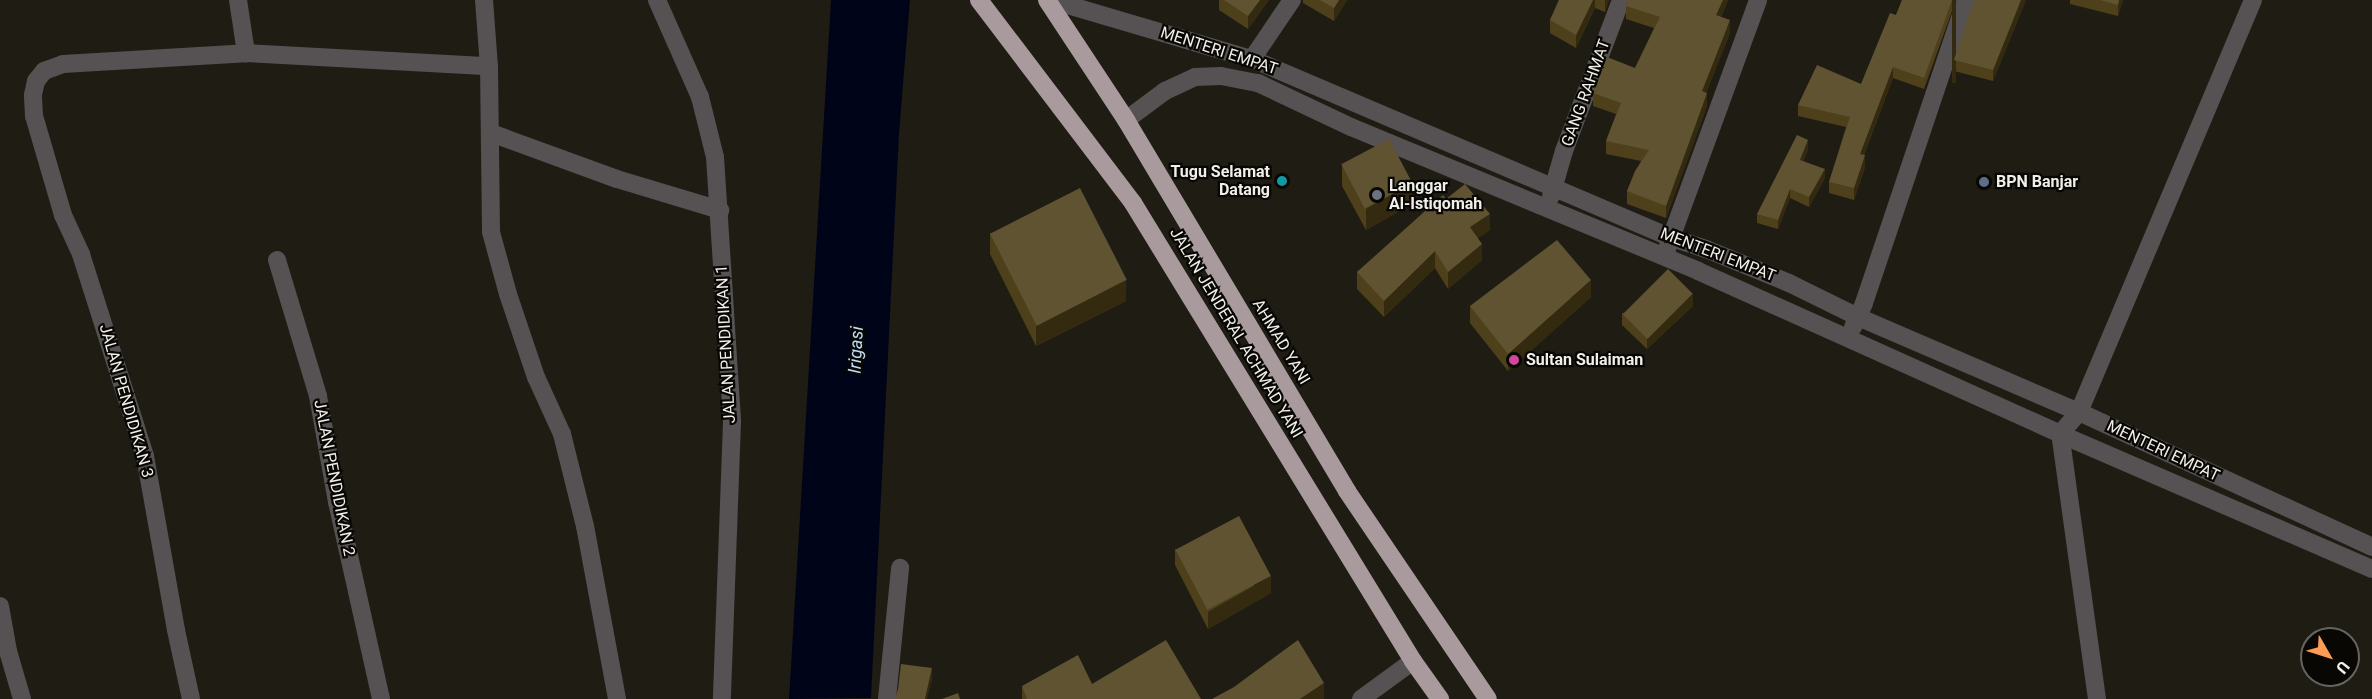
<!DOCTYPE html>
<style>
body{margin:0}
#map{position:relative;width:2372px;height:699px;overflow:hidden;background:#1f1c14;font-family:Roboto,sans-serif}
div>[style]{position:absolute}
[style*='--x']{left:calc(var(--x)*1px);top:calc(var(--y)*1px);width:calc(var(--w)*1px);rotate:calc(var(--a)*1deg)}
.water>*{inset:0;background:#000418}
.minor>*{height:18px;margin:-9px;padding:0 9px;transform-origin:9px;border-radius:9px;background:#565152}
.highway>*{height:18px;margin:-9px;padding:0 9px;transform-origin:9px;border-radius:9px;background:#a89a9d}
.wall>*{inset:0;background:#4d401b}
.shaded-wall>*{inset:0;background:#332a0f;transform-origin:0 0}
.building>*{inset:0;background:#5f5331;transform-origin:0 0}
.dots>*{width:16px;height:16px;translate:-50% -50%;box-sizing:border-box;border:3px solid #080704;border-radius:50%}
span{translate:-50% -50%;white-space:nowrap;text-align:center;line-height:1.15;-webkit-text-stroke:4.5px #080704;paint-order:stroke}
.street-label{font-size:16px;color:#f1efe9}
.poi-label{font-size:16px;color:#f1efe9;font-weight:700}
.right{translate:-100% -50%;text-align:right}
.left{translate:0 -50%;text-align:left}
.water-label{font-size:18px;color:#bdddf8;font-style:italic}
.north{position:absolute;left:2300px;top:627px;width:60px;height:60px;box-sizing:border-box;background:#080704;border:2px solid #656460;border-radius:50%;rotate:129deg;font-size:16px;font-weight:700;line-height:24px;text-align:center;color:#f1efe9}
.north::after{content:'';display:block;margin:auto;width:21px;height:27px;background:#fd9d55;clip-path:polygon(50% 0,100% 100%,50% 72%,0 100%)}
</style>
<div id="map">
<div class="water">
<div style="clip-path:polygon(831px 0,910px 0,899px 133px,871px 698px,789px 699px)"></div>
</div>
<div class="minor">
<div style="--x:238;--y:0;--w:54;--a:81.4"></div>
<div style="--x:484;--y:0;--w:66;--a:85.7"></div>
<div style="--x:489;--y:66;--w:166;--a:89.3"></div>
<div style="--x:491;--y:232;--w:64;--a:74.7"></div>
<div style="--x:508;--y:294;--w:88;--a:71.4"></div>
<div style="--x:536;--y:377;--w:63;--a:65.5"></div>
<div style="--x:562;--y:434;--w:95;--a:76"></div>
<div style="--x:585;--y:526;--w:176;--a:79.5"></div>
<div style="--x:657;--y:0;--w:106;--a:66.1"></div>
<div style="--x:700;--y:97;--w:62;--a:76"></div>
<div style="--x:715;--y:157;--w:266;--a:86.3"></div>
<div style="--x:732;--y:422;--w:277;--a:92.1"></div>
<div style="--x:1051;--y:0;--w:209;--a:16.4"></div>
<div style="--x:1252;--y:59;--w:457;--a:23.1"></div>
<div style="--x:1672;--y:238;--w:36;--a:18"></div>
<div style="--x:1706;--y:249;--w:90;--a:22.3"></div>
<div style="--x:1789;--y:283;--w:77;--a:26.2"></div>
<div style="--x:1858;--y:317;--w:241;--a:23.3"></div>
<div style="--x:2079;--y:412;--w:323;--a:24.7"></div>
<div style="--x:1252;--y:59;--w:71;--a:-55.9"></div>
<div style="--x:1126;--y:120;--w:49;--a:-36.6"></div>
<div style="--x:1165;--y:91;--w:33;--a:-25"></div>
<div style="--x:1195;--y:77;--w:26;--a:-2"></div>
<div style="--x:1221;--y:76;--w:38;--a:11"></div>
<div style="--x:1258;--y:83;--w:103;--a:25.3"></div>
<div style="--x:1351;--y:127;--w:376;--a:22.5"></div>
<div style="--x:1698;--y:271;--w:397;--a:24.2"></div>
<div style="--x:2060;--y:434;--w:340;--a:23.4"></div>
<div style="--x:491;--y:133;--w:134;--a:20.1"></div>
<div style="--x:617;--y:179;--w:108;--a:16.8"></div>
<div style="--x:1551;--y:196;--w:47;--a:-73.9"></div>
<div style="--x:1564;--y:151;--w:161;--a:-69.3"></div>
<div style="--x:1667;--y:249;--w:265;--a:-69.9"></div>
<div style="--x:277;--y:260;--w:142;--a:73.2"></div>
<div style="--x:318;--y:396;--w:108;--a:79.8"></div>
<div style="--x:337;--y:502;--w:202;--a:77.4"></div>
<div style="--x:1853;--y:327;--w:26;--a:-65"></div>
<div style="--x:1864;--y:303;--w:320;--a:-71.4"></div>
<div style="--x:0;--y:606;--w:46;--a:79.9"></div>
<div style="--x:8;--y:651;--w:50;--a:73.7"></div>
<div style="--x:191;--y:699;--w:71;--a:-102.3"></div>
<div style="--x:176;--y:630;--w:177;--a:-100.1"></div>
<div style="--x:145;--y:456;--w:212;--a:-107.6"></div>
<div style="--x:81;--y:254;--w:43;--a:-114.8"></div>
<div style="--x:63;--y:215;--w:103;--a:-106.3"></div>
<div style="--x:34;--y:116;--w:21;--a:-93"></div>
<div style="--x:33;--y:95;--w:14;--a:-78"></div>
<div style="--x:36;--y:81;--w:13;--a:-51"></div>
<div style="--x:44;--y:71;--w:20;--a:-20"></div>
<div style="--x:63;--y:64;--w:183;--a:-3.4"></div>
<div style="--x:246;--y:53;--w:243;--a:3.1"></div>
<div style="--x:887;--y:699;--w:132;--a:-84.3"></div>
<div style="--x:1361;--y:699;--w:64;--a:-36.2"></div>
<div style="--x:2097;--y:699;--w:268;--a:-97.9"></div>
<div style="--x:2060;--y:434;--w:29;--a:-49"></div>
<div style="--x:2079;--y:412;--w:447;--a:-67.1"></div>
</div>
<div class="highway">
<div style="--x:979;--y:0;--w:255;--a:52.8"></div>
<div style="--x:1133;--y:203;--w:537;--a:58.56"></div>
<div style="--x:1413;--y:661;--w:47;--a:54.6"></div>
<div style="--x:1047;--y:0;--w:144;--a:56.6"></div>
<div style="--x:1126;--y:120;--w:432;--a:59.2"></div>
<div style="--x:1347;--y:491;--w:251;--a:55.9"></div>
</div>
<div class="wall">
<div style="clip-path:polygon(1219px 0,1269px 0,1248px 29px,1219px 10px)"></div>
<div style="clip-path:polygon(1303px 0,1347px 0,1334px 21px,1303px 3px)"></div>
<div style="clip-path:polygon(1559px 0,1609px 0,1605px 12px,1595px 8px,1576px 48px,1550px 33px,1550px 20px)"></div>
<div style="clip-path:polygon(1628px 0,1728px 0,1721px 17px,1730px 33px,1706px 93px,1707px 106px,1666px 218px,1627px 204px,1627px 191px,1641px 161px,1606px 154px,1606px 141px,1616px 114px,1593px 106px,1593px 93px,1635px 68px,1654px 28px,1626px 19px,1626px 6px)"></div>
<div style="clip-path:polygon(1902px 0,1956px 0,1924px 89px,1893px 78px,1864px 155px,1865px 167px,1854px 200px,1829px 193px,1829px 182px,1846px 127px,1798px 116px,1798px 105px,1861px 84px,1896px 15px)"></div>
<div style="clip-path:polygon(2026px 0,1993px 81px,1954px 71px,1954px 60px)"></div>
<div style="clip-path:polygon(2070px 0,2123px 0,2118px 16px,2070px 4px)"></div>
<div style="clip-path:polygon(1808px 150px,1803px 161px,1825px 178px,1809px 207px,1790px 198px,1778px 229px,1757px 223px,1757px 214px)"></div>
<div style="clip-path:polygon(1342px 165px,1412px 204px,1366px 230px,1342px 186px)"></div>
<div style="clip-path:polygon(1446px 199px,1490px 230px,1478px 238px,1482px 260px,1448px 289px,1435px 268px,1384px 317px,1357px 289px,1357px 272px)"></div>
<div style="clip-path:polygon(990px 233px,1126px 301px,1036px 346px,990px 254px)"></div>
<div style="clip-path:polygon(1591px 297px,1508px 371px,1470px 323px,1470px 306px)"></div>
<div style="clip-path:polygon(1693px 306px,1647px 349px,1622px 325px,1622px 313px)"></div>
<div style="clip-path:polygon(1175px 549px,1271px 593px,1208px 629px,1175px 565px)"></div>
<div style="clip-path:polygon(1092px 684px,1201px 699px,1022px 699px,1022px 686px)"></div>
</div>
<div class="shaded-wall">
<div style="clip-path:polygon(1260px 0,1269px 0,1248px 29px,1248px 16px)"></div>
<div style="clip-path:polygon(1339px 0,1347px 0,1334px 21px,1334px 8px)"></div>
<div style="clip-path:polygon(1593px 0,1595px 0,1595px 8px,1576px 48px,1576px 35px)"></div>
<div style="clip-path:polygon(1605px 0,1609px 0,1605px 12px)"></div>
<div style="clip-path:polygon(1723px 0,1728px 0,1716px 28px,1716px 15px)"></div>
<div style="left:1952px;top:0;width:4px;height:83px"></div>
<div style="clip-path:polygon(2021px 0,2026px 0,1993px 81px,1993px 70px)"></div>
<div style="clip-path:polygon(2119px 0,2123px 0,2118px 16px,2118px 5px)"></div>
<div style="clip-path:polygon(1730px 20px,1730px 33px,1702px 104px,1702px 91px)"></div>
<div style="clip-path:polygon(1893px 67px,1893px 78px,1860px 165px,1860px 154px)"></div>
<div style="clip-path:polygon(1707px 93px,1707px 106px,1666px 218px,1666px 206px)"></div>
<div style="clip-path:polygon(1808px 140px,1808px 150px,1800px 170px,1800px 160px)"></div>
<div style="clip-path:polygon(1865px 155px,1865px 167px,1854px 200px,1854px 188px)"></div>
<div style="clip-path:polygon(1825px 169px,1825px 178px,1809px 207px,1809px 197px)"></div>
<div style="clip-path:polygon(1412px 183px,1412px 204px,1366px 230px,1366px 209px)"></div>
<div style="clip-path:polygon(1790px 189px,1790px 198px,1778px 229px,1778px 220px)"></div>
<div style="clip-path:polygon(1490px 214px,1490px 230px,1470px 243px,1470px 227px)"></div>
<div style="clip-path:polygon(1482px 244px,1482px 260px,1448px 289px,1448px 272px)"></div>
<div style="clip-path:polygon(1435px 251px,1435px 268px,1384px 317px,1384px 301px)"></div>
<div style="clip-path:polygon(1126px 280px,1126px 301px,1036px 346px,1036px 326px)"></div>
<div style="clip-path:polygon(1591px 280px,1591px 297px,1508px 371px,1508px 354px)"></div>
<div style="clip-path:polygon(1693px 294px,1693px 306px,1647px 349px,1647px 337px)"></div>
<div style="clip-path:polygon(1271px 576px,1271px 593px,1208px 629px,1208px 612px)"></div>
<div style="clip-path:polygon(932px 668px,932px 680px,927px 699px,925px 699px)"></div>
<div style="clip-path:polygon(1324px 683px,1324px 699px,1300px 699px)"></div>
</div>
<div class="building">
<div style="clip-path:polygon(1224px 0,1260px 0,1248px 16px)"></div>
<div style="clip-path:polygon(1320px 0,1339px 0,1334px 8px)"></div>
<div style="clip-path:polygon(1559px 0,1593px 0,1576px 35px,1550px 20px)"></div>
<div style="clip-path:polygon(1628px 0,1723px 0,1716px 15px,1730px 20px,1702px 91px,1707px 93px,1666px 206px,1627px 191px,1635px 171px,1649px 150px,1606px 141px,1621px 103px,1593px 93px,1607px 57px,1635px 68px,1660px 17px,1626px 6px)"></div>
<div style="clip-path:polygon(1902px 0,1952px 0,1924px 78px,1893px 67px,1860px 154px,1865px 155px,1854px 188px,1829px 182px,1850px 117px,1798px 105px,1817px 65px,1861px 84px,1890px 13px,1896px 15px)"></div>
<div style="clip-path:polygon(1974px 0,2021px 0,1993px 70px,1954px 60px)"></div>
<div style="clip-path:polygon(2100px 0,2119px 0,2118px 5px)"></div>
<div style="clip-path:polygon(1797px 135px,1808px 140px,1800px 160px,1825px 169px,1809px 197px,1790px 189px,1778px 220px,1757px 214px)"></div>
<div style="left:1389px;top:139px;width:50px;height:54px;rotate:62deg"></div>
<div style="clip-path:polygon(1465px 184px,1490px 214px,1470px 227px,1482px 244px,1448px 272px,1435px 251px,1384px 301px,1357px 272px,1443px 195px,1446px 199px)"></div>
<div style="left:1080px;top:188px;width:103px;height:101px;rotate:63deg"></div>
<div style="clip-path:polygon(1557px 240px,1591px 280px,1508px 354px,1470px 306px)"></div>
<div style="left:1668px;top:269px;width:35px;height:64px;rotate:45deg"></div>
<div style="left:1239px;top:516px;width:68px;height:72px;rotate:62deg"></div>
<div style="clip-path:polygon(1166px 640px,1201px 699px,1027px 699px,1022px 686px,1078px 655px,1092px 684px)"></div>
<div style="clip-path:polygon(1298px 640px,1324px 683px,1300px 699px,1212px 699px,1234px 687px)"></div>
<div style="clip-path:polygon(901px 664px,932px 668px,925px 699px,895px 699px,898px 689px)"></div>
<div style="clip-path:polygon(958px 693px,960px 699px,942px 699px)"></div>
</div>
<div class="dots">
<div style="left:1282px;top:181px;background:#0f9aa8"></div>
<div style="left:1984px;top:182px;background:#5c6f8a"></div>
<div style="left:1377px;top:195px;background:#6b7280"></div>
<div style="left:1514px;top:360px;background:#d1479c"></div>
</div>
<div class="street-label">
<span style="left:1219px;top:51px;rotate:18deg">MENTERI EMPAT</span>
<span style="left:1586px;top:93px;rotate:-70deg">GANG RAHMAT</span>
<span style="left:1718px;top:255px;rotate:21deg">MENTERI EMPAT</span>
<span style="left:1236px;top:333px;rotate:59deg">JALAN JENDERAL ACHMAD YANI</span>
<span style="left:1281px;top:342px;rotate:59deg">AHMAD YANI</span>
<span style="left:726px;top:344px;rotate:-93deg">JALAN PENDIDIKAN 1</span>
<span style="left:126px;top:401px;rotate:74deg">JALAN PENDIDIKAN 3</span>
<span style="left:2163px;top:451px;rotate:25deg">MENTERI EMPAT</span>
<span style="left:334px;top:478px;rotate:79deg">JALAN PENDIDIKAN 2</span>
</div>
<div class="poi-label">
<span class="right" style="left:1270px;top:181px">Tugu Selamat<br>Datang</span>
<span class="left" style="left:1996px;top:182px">BPN Banjar</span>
<span class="left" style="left:1389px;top:195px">Langgar<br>Al-Istiqomah</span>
<span class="left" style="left:1526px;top:360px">Sultan Sulaiman</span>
</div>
<div class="water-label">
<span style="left:856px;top:350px;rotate:-87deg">Irigasi</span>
</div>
<div class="north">U</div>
</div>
